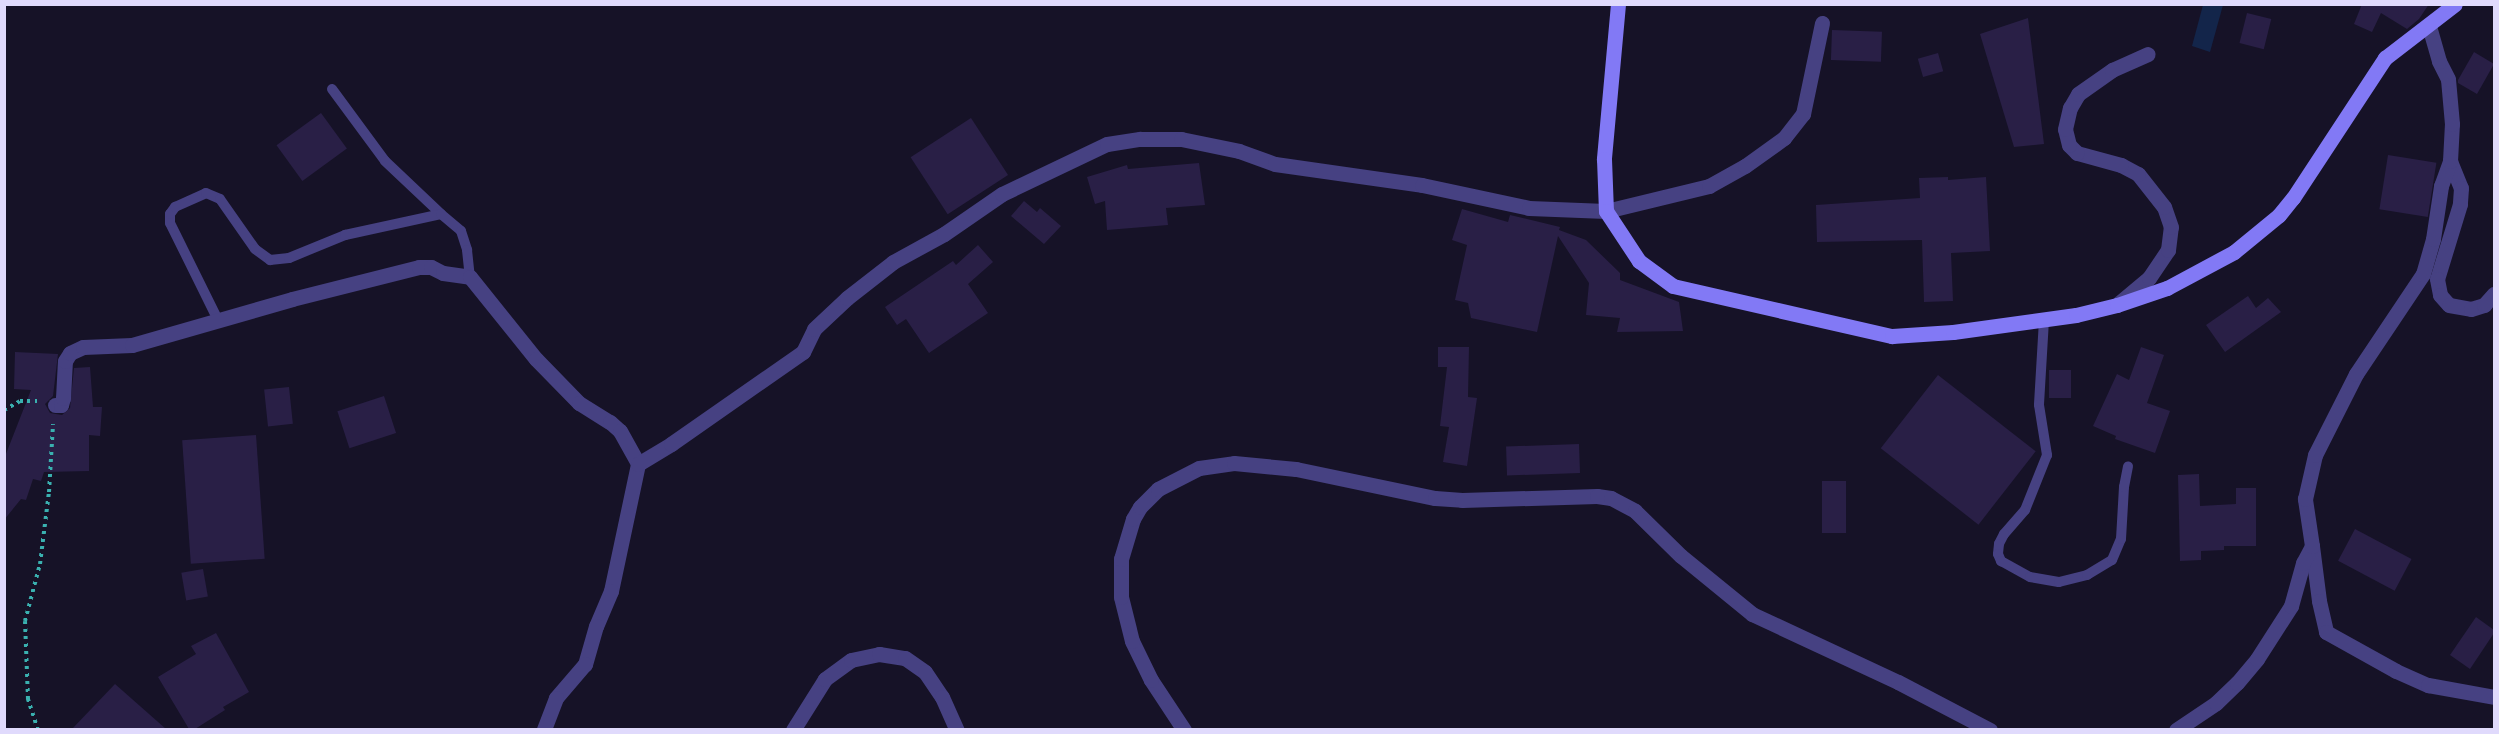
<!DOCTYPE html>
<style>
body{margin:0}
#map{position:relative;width:2499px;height:734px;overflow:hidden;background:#161227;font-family:"Asap Condensed",sans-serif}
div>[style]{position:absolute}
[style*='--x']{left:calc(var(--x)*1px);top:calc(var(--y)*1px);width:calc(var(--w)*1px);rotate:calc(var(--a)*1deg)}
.water>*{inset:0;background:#13254a}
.building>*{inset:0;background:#291f46;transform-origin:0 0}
.path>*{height:4px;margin-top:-2px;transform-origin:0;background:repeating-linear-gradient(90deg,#3ab1b0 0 3px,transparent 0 7.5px)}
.lane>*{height:10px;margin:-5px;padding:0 5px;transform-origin:5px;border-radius:5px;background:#464182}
.street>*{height:15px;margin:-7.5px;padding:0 7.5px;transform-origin:7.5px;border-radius:7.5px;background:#464182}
.secondary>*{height:15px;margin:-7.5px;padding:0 7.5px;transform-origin:7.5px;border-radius:7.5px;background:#8279f5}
span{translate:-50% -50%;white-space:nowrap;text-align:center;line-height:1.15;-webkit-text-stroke:6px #161227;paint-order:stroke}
.frame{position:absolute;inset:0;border:6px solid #e0dafc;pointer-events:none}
</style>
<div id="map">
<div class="water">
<div style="clip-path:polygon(2203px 5px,2223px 5px,2210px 52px,2192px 46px)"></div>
</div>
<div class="building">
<div style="clip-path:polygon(2362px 4px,2429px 4px,2419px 19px,2407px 29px,2381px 13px,2372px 32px,2354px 24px)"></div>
<div style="left:2247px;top:13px;width:25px;height:31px;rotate:14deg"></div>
<div style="clip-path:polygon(2028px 18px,2044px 144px,2014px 147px,1980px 34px)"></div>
<div style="left:1832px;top:30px;width:50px;height:30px;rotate:2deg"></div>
<div style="clip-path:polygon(2474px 52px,2494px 64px,2477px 94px,2458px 83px,2458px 80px)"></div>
<div style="left:1938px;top:53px;width:19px;height:21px;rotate:74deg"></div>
<div style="left:321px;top:113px;width:44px;height:55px;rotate:54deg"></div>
<div style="left:971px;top:118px;width:68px;height:72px;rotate:57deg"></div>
<div style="left:2388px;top:155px;width:49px;height:55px;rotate:9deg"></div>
<div style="clip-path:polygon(1199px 163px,1205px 205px,1166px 208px,1168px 225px,1107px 230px,1105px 201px,1095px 204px,1087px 177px,1127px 165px,1128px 169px)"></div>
<div style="clip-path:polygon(1948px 177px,1948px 180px,1986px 177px,1990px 251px,1951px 253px,1953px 301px,1924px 302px,1922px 240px,1817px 242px,1816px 205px,1920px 198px,1919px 178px)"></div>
<div style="clip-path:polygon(1024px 201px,1037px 212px,1040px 208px,1061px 226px,1044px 244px,1011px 216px)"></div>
<div style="clip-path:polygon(1462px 209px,1508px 222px,1510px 215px,1560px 227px,1559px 230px,1586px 240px,1620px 273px,1620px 280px,1679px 302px,1683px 331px,1617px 332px,1620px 318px,1586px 315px,1589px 283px,1558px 236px,1537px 332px,1471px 318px,1468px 303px,1455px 300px,1467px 245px,1452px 240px)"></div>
<div style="clip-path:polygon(978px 245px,993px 262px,968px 284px,988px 313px,929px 353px,906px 319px,897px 325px,885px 307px,953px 261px,956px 265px)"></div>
<div style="clip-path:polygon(2248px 296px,2256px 308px,2268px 298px,2281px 312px,2225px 352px,2206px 325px)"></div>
<div style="clip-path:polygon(1438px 347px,1469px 347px,1468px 397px,1477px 398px,1467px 466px,1443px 462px,1449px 427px,1440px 426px,1447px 367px,1438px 367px)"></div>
<div style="clip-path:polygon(2141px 347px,2164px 355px,2147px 403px,2170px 411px,2155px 453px,2115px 439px,2116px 436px,2093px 426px,2117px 374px,2129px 380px)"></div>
<div style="clip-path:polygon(15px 352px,58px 354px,53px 396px,45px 404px,50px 413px,62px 415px,70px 408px,74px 368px,90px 367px,93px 407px,102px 407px,100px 436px,89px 435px,89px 471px,44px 472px,41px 481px,33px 479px,26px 500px,21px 499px,4px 520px,4px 459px,31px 390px,14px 389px)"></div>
<div style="left:2049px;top:370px;width:22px;height:28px"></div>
<div style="left:1938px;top:375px;width:124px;height:93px;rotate:38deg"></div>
<div style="left:289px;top:387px;width:37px;height:25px;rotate:84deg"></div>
<div style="left:384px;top:396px;width:39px;height:49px;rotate:72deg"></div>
<div style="left:256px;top:435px;width:124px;height:74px;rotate:86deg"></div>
<div style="left:1579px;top:444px;width:29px;height:73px;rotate:88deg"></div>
<div style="clip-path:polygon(2199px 474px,2200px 506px,2236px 504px,2236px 488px,2256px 488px,2256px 546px,2224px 546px,2224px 550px,2201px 551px,2201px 560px,2180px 561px,2178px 475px)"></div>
<div style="left:1822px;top:481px;width:24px;height:52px"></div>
<div style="left:2355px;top:529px;width:64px;height:36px;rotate:28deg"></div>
<div style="left:203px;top:569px;width:28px;height:22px;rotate:80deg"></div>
<div style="clip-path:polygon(2476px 617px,2494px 630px,2494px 633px,2470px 669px,2450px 655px)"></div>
<div style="clip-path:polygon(216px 633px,249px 692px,223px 707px,225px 710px,195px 729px,189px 729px,158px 677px,196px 654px,191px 646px)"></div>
<div style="clip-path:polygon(115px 684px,166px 729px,72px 729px)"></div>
</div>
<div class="path">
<div style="--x:4;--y:410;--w:18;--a:-29"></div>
<div style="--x:20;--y:401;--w:17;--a:0"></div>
<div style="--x:38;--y:730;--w:33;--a:-108"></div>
<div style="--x:28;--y:699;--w:78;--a:-92.2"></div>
<div style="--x:25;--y:621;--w:59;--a:-75.3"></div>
<div style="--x:40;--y:564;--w:73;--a:-82.9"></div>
<div style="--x:49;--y:492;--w:68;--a:-86.6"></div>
</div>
<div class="lane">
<div style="--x:332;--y:89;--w:89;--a:53.6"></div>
<div style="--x:385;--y:161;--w:77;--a:43.4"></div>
<div style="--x:218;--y:320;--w:108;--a:-116.3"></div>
<div style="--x:170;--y:223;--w:9;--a:-90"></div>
<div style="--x:170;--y:214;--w:9;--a:-54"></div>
<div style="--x:175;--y:207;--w:34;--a:-24"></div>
<div style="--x:206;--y:193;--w:15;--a:23"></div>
<div style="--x:220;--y:199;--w:61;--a:55"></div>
<div style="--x:255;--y:249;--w:19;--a:36"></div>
<div style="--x:270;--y:260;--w:19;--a:-6"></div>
<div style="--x:289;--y:258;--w:61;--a:-22.3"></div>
<div style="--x:345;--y:235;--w:98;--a:-12.3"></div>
<div style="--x:441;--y:214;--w:26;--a:40"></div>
<div style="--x:461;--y:231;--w:20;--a:72"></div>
<div style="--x:467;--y:250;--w:27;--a:84"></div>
<div style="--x:2044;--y:320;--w:85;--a:93.4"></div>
<div style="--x:2039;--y:405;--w:51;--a:80.9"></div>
<div style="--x:2047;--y:455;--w:59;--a:111.8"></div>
<div style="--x:2025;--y:510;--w:32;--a:131"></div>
<div style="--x:2004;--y:534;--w:11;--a:117"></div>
<div style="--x:1999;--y:544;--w:10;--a:96"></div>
<div style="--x:1998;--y:554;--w:8;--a:67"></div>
<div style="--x:2001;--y:561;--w:33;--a:29"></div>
<div style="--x:2030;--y:577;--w:29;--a:10"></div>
<div style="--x:2059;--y:582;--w:29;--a:-14"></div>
<div style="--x:2087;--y:575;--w:29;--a:-31"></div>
<div style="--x:2112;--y:560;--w:23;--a:-67"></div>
<div style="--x:2121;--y:539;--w:52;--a:-86.7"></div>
<div style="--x:2124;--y:487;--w:21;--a:-79"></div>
</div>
<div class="street">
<div style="--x:2450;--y:161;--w:29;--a:68"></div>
<div style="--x:2461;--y:188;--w:16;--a:94"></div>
<div style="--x:2460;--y:204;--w:78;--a:107"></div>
<div style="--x:2437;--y:279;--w:16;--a:79"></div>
<div style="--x:2440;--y:295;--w:13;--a:48"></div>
<div style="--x:2449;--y:305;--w:22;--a:10"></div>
<div style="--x:2471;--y:309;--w:14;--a:-17"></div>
<div style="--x:2484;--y:305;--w:15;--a:-48"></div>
<div style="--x:2119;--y:303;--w:39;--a:-40"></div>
<div style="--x:2149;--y:278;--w:34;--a:-56"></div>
<div style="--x:2168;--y:250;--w:23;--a:-83"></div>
<div style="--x:2171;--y:227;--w:21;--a:-109"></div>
<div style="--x:2164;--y:207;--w:42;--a:-128.2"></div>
<div style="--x:2138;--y:174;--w:19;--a:-152"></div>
<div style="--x:2121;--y:165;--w:46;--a:-164.7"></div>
<div style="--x:2077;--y:153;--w:11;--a:-135"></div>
<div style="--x:2069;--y:145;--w:16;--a:-104"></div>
<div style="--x:2065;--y:129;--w:22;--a:-77"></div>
<div style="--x:2070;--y:108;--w:16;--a:-60"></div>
<div style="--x:2078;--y:94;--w:42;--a:-35.2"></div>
<div style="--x:2112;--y:70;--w:39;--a:-24"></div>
<div style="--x:55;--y:405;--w:6;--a:0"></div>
<div style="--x:61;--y:405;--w:7;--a:-74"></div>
<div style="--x:63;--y:398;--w:37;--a:-87"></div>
<div style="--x:65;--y:361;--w:9;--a:-58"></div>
<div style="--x:70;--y:353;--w:14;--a:-25"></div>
<div style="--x:83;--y:347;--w:49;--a:-2.3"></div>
<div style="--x:132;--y:345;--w:166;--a:-16"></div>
<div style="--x:292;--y:299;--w:131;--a:-14.1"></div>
<div style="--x:419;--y:267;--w:12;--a:0"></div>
<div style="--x:431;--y:267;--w:13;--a:27"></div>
<div style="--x:443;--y:273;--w:27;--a:8"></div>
<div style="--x:470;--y:277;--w:105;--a:51.2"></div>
<div style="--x:536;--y:359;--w:62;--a:45.7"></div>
<div style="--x:579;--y:403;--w:36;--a:32"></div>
<div style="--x:610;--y:422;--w:13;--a:42"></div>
<div style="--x:620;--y:431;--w:38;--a:61"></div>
<div style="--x:638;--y:464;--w:130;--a:102"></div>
<div style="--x:611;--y:591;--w:38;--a:113"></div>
<div style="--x:596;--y:626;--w:40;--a:106"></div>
<div style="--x:585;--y:664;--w:45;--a:130.5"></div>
<div style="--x:556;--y:698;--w:34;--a:111"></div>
<div style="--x:638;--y:464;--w:39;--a:-31"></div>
<div style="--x:671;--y:444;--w:161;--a:-34.9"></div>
<div style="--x:803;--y:352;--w:25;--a:-64"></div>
<div style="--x:814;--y:329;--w:45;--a:-43.2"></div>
<div style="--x:847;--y:298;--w:58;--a:-38"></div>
<div style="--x:893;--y:262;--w:58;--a:-28.8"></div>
<div style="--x:944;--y:234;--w:70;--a:-34.6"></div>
<div style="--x:1002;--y:194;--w:116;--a:-25.5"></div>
<div style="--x:1107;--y:144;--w:33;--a:-9"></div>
<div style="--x:1140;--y:139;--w:41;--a:0"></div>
<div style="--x:1181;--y:139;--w:59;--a:11.7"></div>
<div style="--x:1239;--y:151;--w:38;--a:20"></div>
<div style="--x:1275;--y:164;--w:148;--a:8.1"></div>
<div style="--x:1422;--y:185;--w:109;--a:12.1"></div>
<div style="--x:1529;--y:208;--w:77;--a:2.2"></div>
<div style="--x:1606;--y:211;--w:106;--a:-13.6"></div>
<div style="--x:1709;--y:186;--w:41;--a:-29.1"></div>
<div style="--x:1745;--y:166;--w:48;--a:-35.7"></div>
<div style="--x:1784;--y:138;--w:31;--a:-52"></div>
<div style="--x:1803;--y:114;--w:93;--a:-78.2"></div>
<div style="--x:2312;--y:546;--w:55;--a:82.7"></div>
<div style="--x:2319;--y:601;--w:32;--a:77"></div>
<div style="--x:2326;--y:632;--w:80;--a:29.1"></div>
<div style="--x:2396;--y:671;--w:35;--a:24"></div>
<div style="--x:2428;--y:685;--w:67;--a:10.3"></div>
<div style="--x:793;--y:730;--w:60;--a:-57.9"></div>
<div style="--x:825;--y:679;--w:32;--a:-36"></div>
<div style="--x:851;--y:660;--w:29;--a:-12"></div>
<div style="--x:879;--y:654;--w:26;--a:9"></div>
<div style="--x:905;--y:658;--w:24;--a:35"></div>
<div style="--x:925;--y:672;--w:30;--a:56"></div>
<div style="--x:942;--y:697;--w:36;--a:66"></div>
<div style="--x:1184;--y:730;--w:60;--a:-123.4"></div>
<div style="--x:1151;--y:680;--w:43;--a:-116"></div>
<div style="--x:1132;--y:641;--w:45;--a:-104"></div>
<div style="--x:1121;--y:597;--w:38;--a:-90"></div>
<div style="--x:1121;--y:559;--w:42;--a:-73.3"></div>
<div style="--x:1133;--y:519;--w:14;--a:-60"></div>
<div style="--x:1140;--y:507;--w:25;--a:-45"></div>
<div style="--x:1158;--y:489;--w:46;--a:-27.1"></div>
<div style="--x:1199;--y:468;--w:35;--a:-8"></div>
<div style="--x:1234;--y:463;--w:62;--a:5.5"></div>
<div style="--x:1296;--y:469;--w:142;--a:11.8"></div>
<div style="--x:1435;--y:498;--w:27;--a:4"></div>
<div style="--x:1462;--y:500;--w:135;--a:-1.7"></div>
<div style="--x:1597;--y:496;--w:14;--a:8"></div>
<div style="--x:1611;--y:498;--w:27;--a:28"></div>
<div style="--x:1635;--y:511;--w:64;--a:44.4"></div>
<div style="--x:1681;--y:556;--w:92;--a:39.2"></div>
<div style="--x:1752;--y:614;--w:161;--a:25"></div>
<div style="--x:1898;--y:682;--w:104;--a:27.6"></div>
<div style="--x:2176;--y:730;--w:48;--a:-34"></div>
<div style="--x:2216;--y:703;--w:29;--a:-44"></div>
<div style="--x:2237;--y:683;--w:31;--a:-50"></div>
<div style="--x:2257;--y:659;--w:63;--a:-57.3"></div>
<div style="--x:2291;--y:606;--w:45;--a:-74.4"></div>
<div style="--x:2303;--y:563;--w:19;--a:-62"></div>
<div style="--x:2312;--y:546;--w:48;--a:-98.5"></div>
<div style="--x:2305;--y:499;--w:45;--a:-77.2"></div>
<div style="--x:2315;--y:455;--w:91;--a:-63.2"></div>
<div style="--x:2356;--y:374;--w:120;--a:-56.2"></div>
<div style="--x:2423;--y:274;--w:36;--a:-74"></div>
<div style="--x:2433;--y:239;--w:54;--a:-81.4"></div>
<div style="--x:2441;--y:186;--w:27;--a:-70"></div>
<div style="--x:2450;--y:161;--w:37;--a:-87"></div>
<div style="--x:2452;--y:124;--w:45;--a:-95.1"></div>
<div style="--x:2448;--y:79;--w:20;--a:-117"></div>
<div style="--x:2439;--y:61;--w:36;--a:-106"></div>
</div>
<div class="secondary">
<div style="--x:1618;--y:4;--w:156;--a:95.2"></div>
<div style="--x:1604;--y:159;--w:52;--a:87.8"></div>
<div style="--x:1606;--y:211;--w:60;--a:56.6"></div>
<div style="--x:1639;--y:261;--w:42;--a:36.3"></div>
<div style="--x:1673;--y:286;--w:225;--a:12.9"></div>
<div style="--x:1892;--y:336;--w:61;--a:-3.8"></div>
<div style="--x:1953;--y:332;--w:124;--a:-7.9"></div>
<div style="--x:2076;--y:315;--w:42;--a:-13.7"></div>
<div style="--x:2117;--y:305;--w:53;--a:-18.8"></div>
<div style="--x:2167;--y:288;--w:76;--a:-28.2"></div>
<div style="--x:2234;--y:252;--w:58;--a:-39.4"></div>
<div style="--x:2279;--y:215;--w:22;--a:-51"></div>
<div style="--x:2293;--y:198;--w:168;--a:-56.7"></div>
<div style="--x:2385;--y:58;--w:88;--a:-37.6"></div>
</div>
<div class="frame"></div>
</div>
